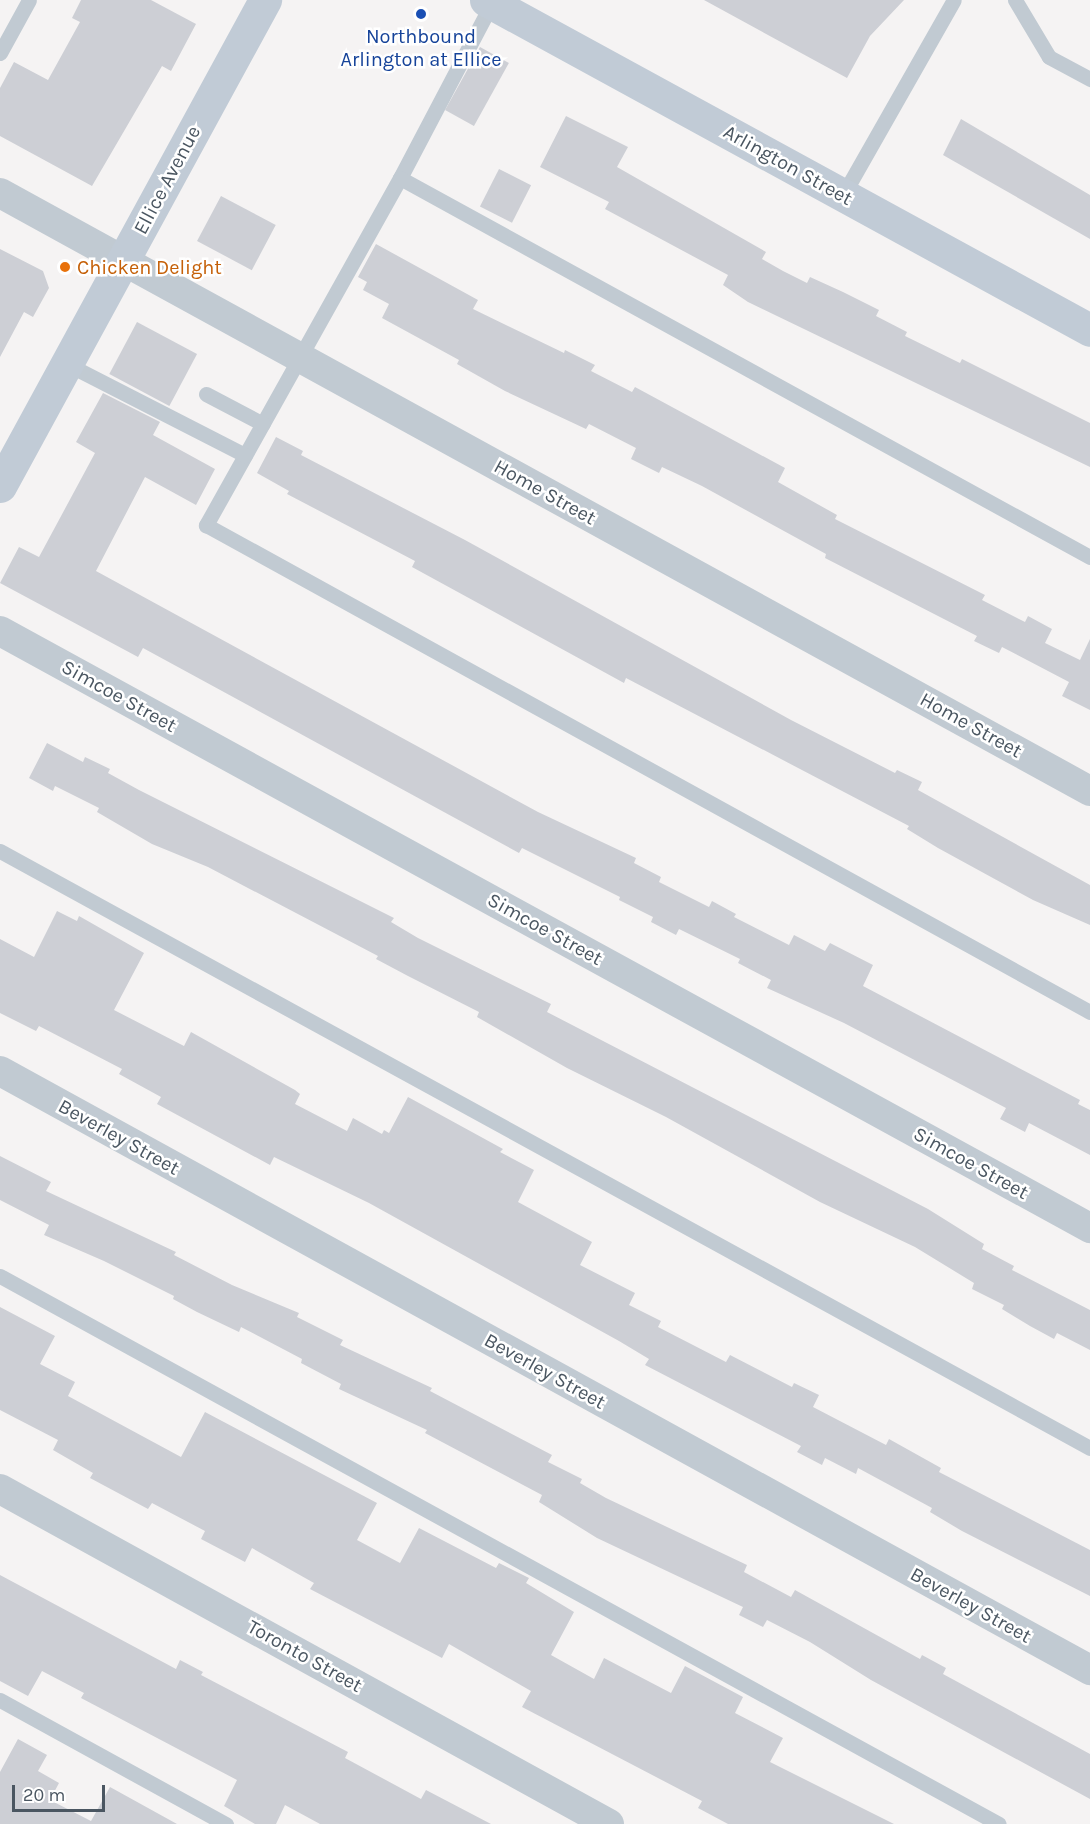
<!DOCTYPE html>
<style>
body{margin:0}
#map{position:relative;width:1090px;height:1824px;overflow:hidden;background:#f5f3f3;font-family:Karla,sans-serif}
div>[style]{position:absolute}
[style*='--x']{left:calc(var(--x)*1px);top:calc(var(--y)*1px);width:calc(var(--w)*1px);rotate:calc(var(--a)*1deg)}
.building>*{inset:0;background:#cdcfd5;transform-origin:0 0}
.lane>*{height:15px;margin:-7.5px;padding:0 7.5px;transform-origin:7.5px;border-radius:7.5px;background:#c1cad2}
.street>*{height:30px;margin:-15px;padding:0 15px;transform-origin:15px;border-radius:15px;background:#c1cad2}
.secondary>*{height:33px;margin:-16.5px;padding:0 16.5px;transform-origin:16.5px;border-radius:16.5px;background:#c1cbd6}
.dots>*{width:16px;height:16px;translate:-50% -50%;box-sizing:border-box;border:3px solid #fff;border-radius:50%}
span{translate:-50% -50%;white-space:nowrap;text-align:center;line-height:1.15;-webkit-text-stroke:5px #fff;paint-order:stroke}
.transit-label{font-size:20px;color:#164399}
.street-label{font-size:20px;color:#4a5661}
.food-label{font-size:20px;color:#c56008}
.left{translate:0 -50%;text-align:left}
.scale{position:absolute;left:12px;top:1785px;width:93px;height:27px;box-sizing:border-box;border:3px solid #4a5661;border-top:0;padding-left:8px;font-size:18px;line-height:21px;white-space:nowrap;color:#4a5661;-webkit-text-stroke:4px #fff;paint-order:stroke}
</style>
<div id="map">
<div class="building">
<div style="clip-path:polygon(81px 0,151px 0,196px 24px,171px 71px,162px 66px,92px 186px,0 136px,0 88px,14px 62px,48px 80px,80px 22px,72px 18px)"></div>
<div style="clip-path:polygon(704px 0,904px 0,870px 36px,847px 78px)"></div>
<div style="left:480px;top:47px;width:33px;height:72px;rotate:29deg"></div>
<div style="clip-path:polygon(566px 116px,628px 147px,617px 167px,766px 252px,762px 259px,783px 271px,807px 283px,810px 277px,843px 292px,879px 310px,876px 316px,907px 332px,905px 336px,960px 363px,962px 359px,1090px 423px,1090px 467px,748px 302px,723px 285px,728px 275px,605px 209px,609px 202px,540px 167px)"></div>
<div style="clip-path:polygon(961px 119px,1090px 195px,1090px 239px,943px 155px)"></div>
<div style="left:499px;top:169px;width:36px;height:42px;rotate:27deg"></div>
<div style="left:221px;top:196px;width:62px;height:51px;rotate:28deg"></div>
<div style="clip-path:polygon(376px 244px,478px 300px,473px 309px,564px 353px,565px 350px,595px 365px,591px 371px,632px 392px,635px 387px,785px 468px,778px 482px,837px 515px,835px 519px,985px 595px,982px 600px,1025px 622px,1028px 616px,1052px 629px,1045px 643px,1080px 660px,1090px 639px,1090px 710px,1062px 696px,1069px 682px,1002px 647px,999px 653px,974px 641px,977px 636px,825px 558px,826px 554px,702px 486px,662px 467px,659px 473px,631px 459px,636px 448px,589px 424px,586px 429px,505px 391px,457px 364px,459px 360px,382px 318px,389px 304px,363px 290px,367px 282px,358px 277px)"></div>
<div style="clip-path:polygon(0 249px,43px 271px,49px 288px,33px 317px,24px 312px,0 357px)"></div>
<div style="left:137px;top:322px;width:68px;height:59px;rotate:28deg"></div>
<div style="clip-path:polygon(103px 393px,160px 422px,153px 435px,215px 469px,196px 505px,145px 477px,96px 571px,538px 812px,636px 858px,634px 863px,661px 877px,659px 882px,709px 907px,712px 901px,736px 914px,734px 917px,789px 945px,794px 935px,825px 951px,830px 943px,873px 965px,863px 986px,1080px 1100px,1078px 1104px,1090px 1110px,1090px 1155px,1029px 1123px,1025px 1132px,1000px 1119px,1006px 1108px,844px 1023px,767px 988px,771px 980px,738px 963px,740px 959px,679px 929px,676px 935px,651px 922px,653px 917px,619px 900px,620px 897px,522px 848px,519px 853px,143px 648px,138px 657px,0 583px,19px 547px,39px 557px,95px 453px,76px 442px)"></div>
<div style="clip-path:polygon(276px 437px,303px 451px,301px 455px,465px 540px,791px 720px,895px 773px,897px 770px,922px 782px,918px 790px,1090px 885px,1090px 925px,1033px 900px,938px 848px,907px 829px,909px 826px,626px 678px,624px 683px,412px 567px,415px 561px,287px 494px,289px 491px,257px 473px)"></div>
<div style="clip-path:polygon(47px 743px,83px 762px,85px 757px,110px 769px,108px 773px,139px 790px,394px 918px,391px 922px,418px 938px,551px 1004px,547px 1012px,928px 1209px,984px 1244px,982px 1249px,1014px 1266px,1012px 1270px,1090px 1310px,1090px 1350px,1057px 1333px,1054px 1339px,1030px 1326px,1002px 1309px,1004px 1305px,972px 1289px,974px 1283px,915px 1247px,820px 1202px,666px 1117px,567px 1068px,477px 1017px,479px 1012px,408px 976px,376px 959px,378px 956px,208px 867px,152px 844px,97px 812px,99px 808px,55px 786px,53px 791px,29px 778px)"></div>
<div style="clip-path:polygon(57px 911px,77px 921px,79px 916px,144px 953px,114px 1010px,184px 1046px,191px 1032px,295px 1090px,300px 1094px,295px 1104px,347px 1131px,353px 1118px,382px 1134px,384px 1130px,389px 1133px,408px 1097px,503px 1149px,500px 1152px,534px 1170px,518px 1202px,592px 1242px,580px 1265px,635px 1293px,629px 1305px,661px 1321px,658px 1327px,726px 1362px,730px 1355px,792px 1387px,794px 1383px,819px 1395px,813px 1407px,886px 1445px,889px 1439px,941px 1468px,939px 1472px,1090px 1550px,1090px 1596px,962px 1531px,930px 1512px,932px 1508px,858px 1468px,856px 1474px,825px 1458px,822px 1465px,797px 1452px,801px 1446px,645px 1365px,649px 1359px,619px 1341px,369px 1203px,274px 1157px,270px 1165px,157px 1104px,161px 1097px,119px 1074px,122px 1069px,39px 1026px,36px 1031px,0 1013px,0 939px,34px 957px)"></div>
<div style="clip-path:polygon(0 1156px,51px 1182px,46px 1191px,176px 1252px,174px 1255px,232px 1285px,299px 1313px,297px 1317px,343px 1340px,340px 1345px,432px 1388px,430px 1391px,552px 1455px,548px 1462px,582px 1479px,580px 1483px,606px 1498px,747px 1565px,744px 1572px,791px 1597px,795px 1590px,920px 1659px,922px 1655px,946px 1668px,943px 1674px,1090px 1754px,1090px 1799px,871px 1680px,810px 1642px,767px 1620px,763px 1627px,739px 1615px,743px 1607px,597px 1538px,539px 1502px,542px 1495px,425px 1433px,427px 1430px,339px 1389px,341px 1384px,301px 1363px,302px 1359px,241px 1327px,239px 1332px,197px 1312px,173px 1299px,174px 1296px,104px 1261px,44px 1235px,49px 1225px,0 1200px)"></div>
<div style="clip-path:polygon(0 1307px,55px 1336px,40px 1364px,75px 1382px,68px 1396px,181px 1457px,205px 1412px,377px 1503px,357px 1540px,400px 1563px,419px 1528px,496px 1568px,499px 1563px,529px 1578px,526px 1583px,574px 1612px,551px 1655px,594px 1679px,604px 1658px,671px 1693px,685px 1666px,743px 1697px,735px 1713px,783px 1738px,770px 1762px,894px 1824px,728px 1824px,698px 1808px,702px 1801px,522px 1707px,531px 1691px,449px 1644px,442px 1658px,310px 1589px,314px 1583px,252px 1548px,245px 1562px,201px 1539px,205px 1531px,152px 1503px,148px 1509px,90px 1478px,93px 1473px,53px 1450px,58px 1440px,0 1410px)"></div>
<div style="clip-path:polygon(0 1575px,176px 1669px,180px 1660px,203px 1672px,201px 1675px,348px 1752px,345px 1758px,421px 1799px,426px 1790px,491px 1824px,320px 1824px,285px 1805px,276px 1824px,255px 1824px,224px 1806px,237px 1780px,81px 1698px,84px 1693px,42px 1671px,28px 1696px,0 1681px)"></div>
<div style="clip-path:polygon(18px 1739px,47px 1755px,38px 1771px,59px 1783px,50px 1800px,91px 1821px,110px 1787px,177px 1824px,0 1824px,0 1772px)"></div>
</div>
<div class="lane">
<div style="--x:1015;--y:0;--w:66;--a:59.2"></div>
<div style="--x:1049;--y:57;--w:47;--a:28.2"></div>
<div style="--x:493;--y:1;--w:200;--a:117.7"></div>
<div style="--x:400;--y:178;--w:398;--a:119.2"></div>
<div style="--x:206;--y:525;--w:1009;--a:28.85"></div>
<div style="--x:0;--y:53;--w:60;--a:-61.3"></div>
<div style="--x:400;--y:178;--w:787;--a:28.78"></div>
<div style="--x:843;--y:195;--w:224;--a:-60.4"></div>
<div style="--x:67;--y:364;--w:200;--a:27.1"></div>
<div style="--x:206;--y:394;--w:64;--a:27.8"></div>
<div style="--x:0;--y:851;--w:1243;--a:28.71"></div>
<div style="--x:0;--y:1276;--w:1139;--a:28.75"></div>
<div style="--x:0;--y:1700;--w:258;--a:28.8"></div>
</div>
<div class="street">
<div style="--x:0;--y:193;--w:1243;--a:28.75"></div>
<div style="--x:0;--y:631;--w:1243;--a:28.71"></div>
<div style="--x:0;--y:1071;--w:1244;--a:28.79"></div>
<div style="--x:0;--y:1489;--w:695;--a:28.81"></div>
</div>
<div class="secondary">
<div style="--x:486;--y:0;--w:688;--a:28.65"></div>
<div style="--x:0;--y:486;--w:554;--a:-61.4"></div>
</div>
<div class="dots">
<div style="left:421px;top:14px;background:#1a4fb4"></div>
<div style="left:65px;top:267px;background:#e8710a"></div>
</div>
<div class="transit-label">
<span style="left:421px;top:48px">Northbound<br>Arlington at Ellice</span>
</div>
<div class="street-label">
<span style="left:788px;top:165px;rotate:29deg">Arlington Street</span>
<span style="left:167px;top:180px;rotate:-62deg">Ellice Avenue</span>
<span style="left:545px;top:492px;rotate:29deg">Home Street</span>
<span style="left:119px;top:696px;rotate:29deg">Simcoe Street</span>
<span style="left:971px;top:725px;rotate:29deg">Home Street</span>
<span style="left:545px;top:929px;rotate:29deg">Simcoe Street</span>
<span style="left:119px;top:1137px;rotate:29deg">Beverley Street</span>
<span style="left:971px;top:1163px;rotate:29deg">Simcoe Street</span>
<span style="left:545px;top:1371px;rotate:29deg">Beverley Street</span>
<span style="left:971px;top:1605px;rotate:29deg">Beverley Street</span>
<span style="left:305px;top:1656px;rotate:29deg">Toronto Street</span>
</div>
<div class="food-label">
<span class="left" style="left:77px;top:267px">Chicken Delight</span>
</div>
<div class="scale">20 m</div>
</div>
